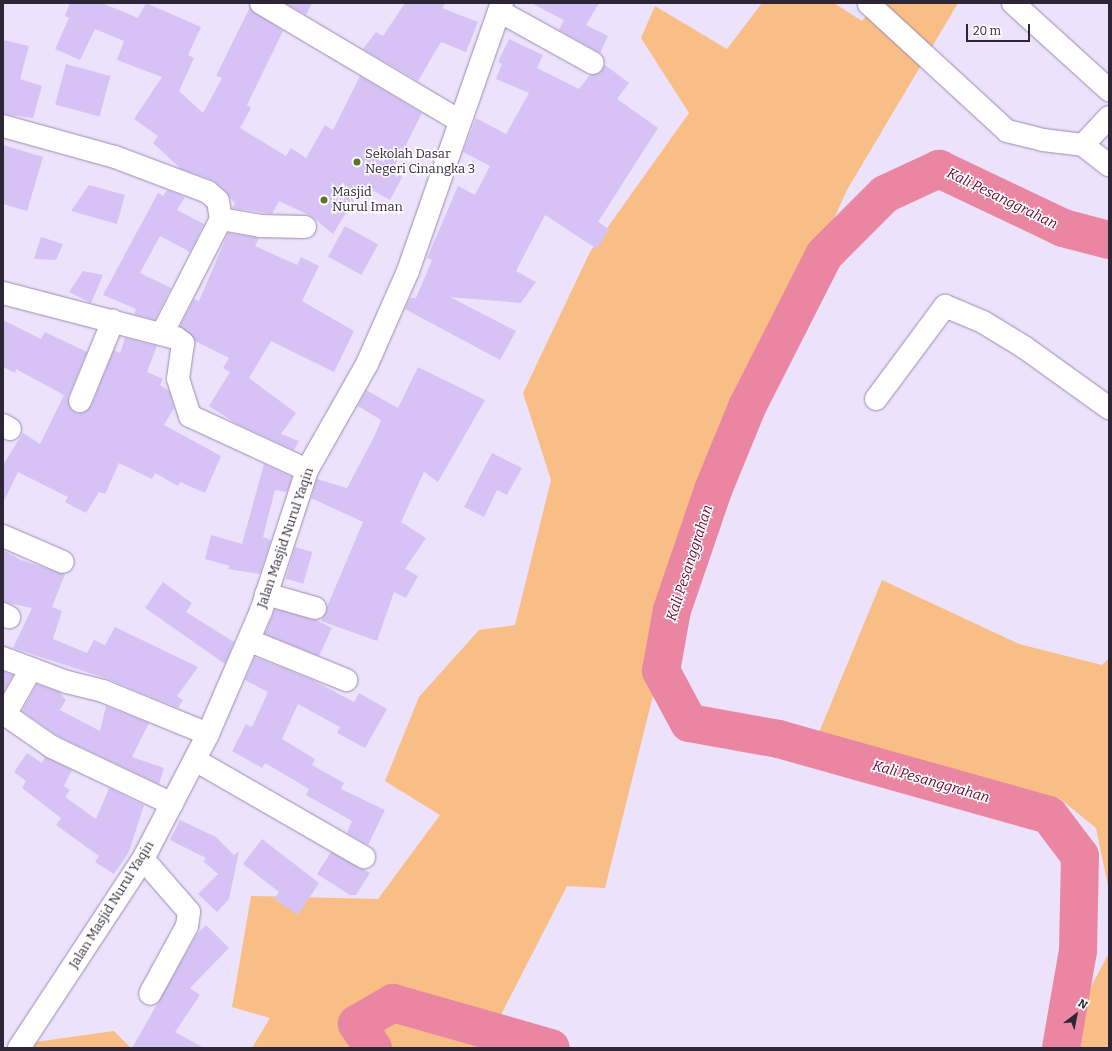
<!DOCTYPE html>
<style>
body{margin:0}
#map{position:relative;width:1112px;height:1051px;overflow:hidden;background:#ece2fc;font-family:Bitter,serif}
div>[style]{position:absolute}
[style*='--x']{left:calc(var(--x)*1px);top:calc(var(--y)*1px);width:calc(var(--w)*1px);rotate:calc(var(--a)*1deg)}
.green>*{inset:0;background:#f9be86}
.river>*{height:38px;margin:-19px;padding:0 19px;transform-origin:19px;border-radius:19px;background:#ea86a1}
.building>*{inset:0;background:#d7c2f6;transform-origin:0 0}
.roads{filter:drop-shadow(0 0 1px #9a8ab1) drop-shadow(0 0 1px #9a8ab1)}
.minor>*{height:22px;margin:-11px;padding:0 11px;transform-origin:11px;border-radius:11px;background:#fff}
.dots>*{width:11px;height:11px;translate:-50% -50%;box-sizing:border-box;border:2px solid #fff;border-radius:50%}
span{translate:-50% -50%;white-space:nowrap;text-align:center;line-height:1.15;-webkit-text-stroke:3px #fff;paint-order:stroke}
.poi-label{font-size:13px;color:#2d2636}
.left{translate:0 -50%;text-align:left}
.street-label{font-size:13px;color:#2d2636}
.water-label{font-size:14px;color:#60042b;font-style:italic}
.frame{position:absolute;inset:0;border:4px solid #2d2636;pointer-events:none}
.north{position:absolute;left:1056px;top:995px;width:40px;height:40px;-webkit-text-stroke:3px #fff;paint-order:stroke;rotate:32deg;font-size:11px;font-weight:700;line-height:16px;text-align:center;color:#2d2636}
.north::after{content:'';display:block;margin:auto;width:14px;height:18px;background:#2d2636;clip-path:polygon(50% 0,100% 100%,50% 72%,0 100%)}
.scale{position:absolute;left:966px;top:24px;width:64px;height:18px;box-sizing:border-box;border:2px solid #2d2636;border-top:0;padding-left:5px;font-size:12px;line-height:14px;white-space:nowrap;color:#2d2636;-webkit-text-stroke:3px #fff;paint-order:stroke}
</style>
<div id="map">
<div class="green">
<div style="clip-path:polygon(762px 3px,834px 3px,862px 21px,876px 3px,958px 3px,847px 190px,698px 515px,605px 888px,567px 886px,484px 1048px,252px 1048px,270px 1018px,232px 1007px,251px 896px,378px 899px,440px 815px,385px 781px,419px 697px,479px 630px,515px 625px,551px 480px,523px 393px,590px 252px,689px 113px,641px 38px,655px 6px,727px 49px)"></div>
<div style="clip-path:polygon(882px 580px,1019px 644px,1102px 665px,1109px 658px,1109px 891px,1096px 828px,1059px 798px,990px 802px,813px 747px)"></div>
<div style="clip-path:polygon(1109px 953px,1109px 1048px,1055px 1048px,1062px 1041px)"></div>
<div style="clip-path:polygon(114px 1031px,131px 1048px,32px 1048px,35px 1042px)"></div>
</div>
<div class="river">
<div style="--x:373;--y:1048;--w:29;--a:-124"></div>
<div style="--x:357;--y:1024;--w:42;--a:-30.3"></div>
<div style="--x:393;--y:1003;--w:164;--a:15.9"></div>
<div style="--x:1061;--y:1048;--w:98;--a:-80.1"></div>
<div style="--x:1078;--y:951;--w:95;--a:-88.8"></div>
<div style="--x:1080;--y:856;--w:51;--a:-127.1"></div>
<div style="--x:1049;--y:815;--w:280;--a:-164.3"></div>
<div style="--x:779;--y:739;--w:91;--a:-169.9"></div>
<div style="--x:689;--y:723;--w:59;--a:-118.3"></div>
<div style="--x:661;--y:671;--w:62;--a:-79.8"></div>
<div style="--x:672;--y:610;--w:127;--a:-71.1"></div>
<div style="--x:713;--y:490;--w:90;--a:-67.7"></div>
<div style="--x:747;--y:407;--w:170;--a:-63.1"></div>
<div style="--x:824;--y:255;--w:86;--a:-45"></div>
<div style="--x:885;--y:194;--w:60;--a:-24.8"></div>
<div style="--x:939;--y:169;--w:137;--a:25.4"></div>
<div style="--x:1063;--y:228;--w:48;--a:14.6"></div>
</div>
<div class="building">
<div style="clip-path:polygon(70px 3px,102px 3px,138px 18px,146px 3px,201px 27px,188px 55px,194px 58px,179px 91px,203px 113px,222px 78px,216px 76px,250px 7px,283px 31px,247px 105px,251px 108px,240px 128px,286px 156px,291px 148px,306px 158px,325px 125px,333px 130px,360px 76px,422px 113px,396px 165px,406px 170px,390px 200px,363px 185px,333px 234px,311px 216px,279px 201px,272px 214px,232px 208px,235px 204px,226px 192px,213px 180px,181px 169px,153px 143px,158px 136px,134px 119px,162px 77px,117px 60px,124px 41px,95px 29px,80px 60px,55px 49px,69px 18px,65px 16px)"></div>
<div style="clip-path:polygon(285px 3px,312px 3px,306px 15px)"></div>
<div style="clip-path:polygon(405px 3px,446px 3px,442px 8px,478px 22px,466px 52px,441px 42px,418px 81px,363px 49px,376px 32px,383px 36px)"></div>
<div style="clip-path:polygon(531px 3px,599px 3px,586px 25px,608px 36px,600px 53px,559px 30px,564px 20px)"></div>
<div style="clip-path:polygon(509px 39px,543px 55px,537px 68px,579px 89px,590px 75px,600px 73px,605px 65px,629px 83px,617px 99px,658px 128px,598px 222px,609px 229px,597px 249px,545px 215px,516px 271px,536px 282px,521px 303px,450px 297px,516px 331px,500px 360px,405px 309px,410px 298px,416px 298px,432px 260px,427px 258px,458px 186px,475px 195px,490px 166px,463px 152px,476px 118px,506px 134px,529px 93px,496px 79px,502px 64px,498px 62px)"></div>
<div style="clip-path:polygon(3px 40px,29px 46px,20px 79px,42px 86px,33px 118px,3px 114px)"></div>
<div style="left:66px;top:64px;width:46px;height:42px;rotate:15deg"></div>
<div style="clip-path:polygon(3px 145px,43px 157px,27px 211px,3px 204px)"></div>
<div style="clip-path:polygon(89px 185px,125px 195px,117px 224px,71px 211px)"></div>
<div style="clip-path:polygon(167px 190px,185px 197px,177px 210px,204px 224px,190px 252px,160px 236px,140px 273px,171px 288px,155px 320px,134px 314px,136px 309px,103px 295px,158px 193px,163px 196px)"></div>
<div style="left:345px;top:226px;width:38px;height:35px;rotate:29deg"></div>
<div style="clip-path:polygon(228px 233px,259px 238px,255px 246px,297px 265px,301px 257px,319px 266px,302px 301px,354px 331px,334px 372px,271px 341px,249px 378px,296px 413px,281px 434px,299px 441px,294px 450px,235px 423px,209px 406px,230px 372px,223px 368px,229px 358px,195px 341px,180px 326px,194px 299px,199px 301px)"></div>
<div style="clip-path:polygon(41px 237px,63px 244px,56px 260px,34px 259px)"></div>
<div style="clip-path:polygon(83px 271px,103px 275px,91px 303px,69px 292px)"></div>
<div style="clip-path:polygon(3px 320px,41px 339px,45px 332px,87px 352px,68px 397px,70px 408px,76px 413px,82px 413px,91px 406px,114px 350px,120px 353px,125px 338px,157px 346px,147px 372px,163px 379px,160px 385px,169px 391px,174px 408px,164px 425px,221px 456px,205px 493px,180px 482px,178px 486px,155px 473px,152px 479px,119px 463px,105px 494px,99px 492px,86px 513px,65px 502px,68px 497px,18px 472px,3px 503px,3px 465px,23px 433px,40px 444px,64px 395px,16px 369px,15px 373px,3px 367px)"></div>
<div style="clip-path:polygon(418px 367px,485px 400px,438px 482px,424px 472px,401px 522px,426px 538px,405px 569px,418px 576px,406px 598px,394px 592px,377px 641px,321px 621px,363px 522px,311px 498px,317px 479px,347px 488px,375px 435px,381px 420px,358px 406px,366px 390px,398px 408px)"></div>
<div style="clip-path:polygon(492px 453px,522px 468px,507px 495px,497px 490px,484px 517px,464px 507px)"></div>
<div style="clip-path:polygon(264px 464px,292px 477px,287px 492px,275px 490px,263px 537px,271px 540px,260px 574px,228px 569px,230px 566px,205px 559px,211px 535px,242px 544px)"></div>
<div style="left:295px;top:547px;width:18px;height:33px;rotate:16deg"></div>
<div style="clip-path:polygon(3px 550px,21px 560px,65px 574px,52px 607px,62px 611px,53px 639px,87px 653px,94px 640px,105px 645px,115px 627px,198px 667px,177px 696px,183px 700px,178px 708px,108px 679px,13px 648px,32px 608px,3px 602px)"></div>
<div style="clip-path:polygon(163px 582px,192px 603px,186px 612px,234px 642px,225px 664px,145px 608px)"></div>
<div style="clip-path:polygon(275px 609px,316px 620px,332px 628px,319px 656px,265px 634px)"></div>
<div style="clip-path:polygon(255px 657px,313px 680px,354px 702px,359px 693px,387px 709px,365px 748px,337px 733px,340px 727px,298px 704px,282px 739px,315px 759px,312px 765px,344px 783px,341px 789px,385px 810px,368px 845px,347px 833px,352px 821px,306px 795px,309px 789px,265px 763px,262px 768px,232px 751px,246px 724px,252px 727px,268px 692px,245px 680px)"></div>
<div style="clip-path:polygon(3px 671px,13px 675px,3px 693px)"></div>
<div style="clip-path:polygon(37px 684px,59px 692px,66px 700px,60px 710px,100px 731px,106px 706px,149px 723px,132px 757px,164px 768px,159px 784px,58px 736px,22px 711px)"></div>
<div style="clip-path:polygon(27px 753px,42px 763px,45px 757px,72px 770px,64px 786px,70px 790px,65px 797px,96px 819px,109px 788px,144px 805px,129px 852px,114px 874px,95px 862px,99px 856px,56px 825px,61px 818px,22px 788px,26px 781px,14px 772px)"></div>
<div style="clip-path:polygon(180px 820px,216px 837px,234px 855px,239px 851px,229px 899px,217px 912px,198px 894px,218px 874px,203px 861px,206px 858px,170px 840px)"></div>
<div style="clip-path:polygon(262px 839px,319px 883px,298px 915px,274px 899px,279px 892px,243px 864px)"></div>
<div style="clip-path:polygon(331px 852px,370px 873px,356px 895px,350px 895px,317px 874px)"></div>
<div style="clip-path:polygon(206px 925px,229px 948px,190px 988px,200px 995px,175px 1032px,204px 1048px,132px 1048px,197px 934px)"></div>
</div>
<div class="roads">
<div class="minor">
<div style="--x:261;--y:3;--w:229;--a:30.7"></div>
<div style="--x:1013;--y:3;--w:130;--a:42.2"></div>
<div style="--x:869;--y:4;--w:188;--a:42.6"></div>
<div style="--x:1007;--y:131;--w:37;--a:14"></div>
<div style="--x:1043;--y:140;--w:40;--a:7.1"></div>
<div style="--x:1083;--y:145;--w:38;--a:-47"></div>
<div style="--x:499;--y:11;--w:107;--a:29"></div>
<div style="--x:3;--y:126;--w:116;--a:15.5"></div>
<div style="--x:115;--y:157;--w:99;--a:20.6"></div>
<div style="--x:208;--y:192;--w:13;--a:42"></div>
<div style="--x:218;--y:201;--w:18;--a:81"></div>
<div style="--x:221;--y:219;--w:127;--a:117.2"></div>
<div style="--x:1083;--y:145;--w:33;--a:38"></div>
<div style="--x:221;--y:219;--w:40;--a:10"></div>
<div style="--x:260;--y:226;--w:45;--a:1.3"></div>
<div style="--x:3;--y:293;--w:179;--a:14.6"></div>
<div style="--x:176;--y:338;--w:9;--a:36"></div>
<div style="--x:183;--y:343;--w:36;--a:98"></div>
<div style="--x:178;--y:379;--w:39;--a:72"></div>
<div style="--x:190;--y:416;--w:129;--a:24.8"></div>
<div style="--x:876;--y:399;--w:116;--a:-53.4"></div>
<div style="--x:945;--y:306;--w:41;--a:22.8"></div>
<div style="--x:983;--y:322;--w:48;--a:31.4"></div>
<div style="--x:1024;--y:347;--w:105;--a:35.7"></div>
<div style="--x:80;--y:401;--w:87;--a:-67.6"></div>
<div style="--x:3;--y:425;--w:8;--a:30"></div>
<div style="--x:3;--y:536;--w:65;--a:23.4"></div>
<div style="--x:266;--y:594;--w:51;--a:15.9"></div>
<div style="--x:3;--y:614;--w:7;--a:27"></div>
<div style="--x:250;--y:641;--w:104;--a:22.1"></div>
<div style="--x:3;--y:658;--w:68;--a:20.6"></div>
<div style="--x:67;--y:682;--w:37;--a:14"></div>
<div style="--x:103;--y:691;--w:113;--a:22.3"></div>
<div style="--x:3;--y:713;--w:60;--a:34.8"></div>
<div style="--x:52;--y:747;--w:133;--a:25.4"></div>
<div style="--x:6;--y:713;--w:51;--a:-60.4"></div>
<div style="--x:195;--y:760;--w:195;--a:29.9"></div>
<div style="--x:143;--y:859;--w:70;--a:49"></div>
<div style="--x:189;--y:912;--w:14;--a:98"></div>
<div style="--x:187;--y:926;--w:77;--a:118.6"></div>
<div style="--x:19;--y:1048;--w:226;--a:-56.7"></div>
<div style="--x:143;--y:859;--w:141;--a:-62.5"></div>
<div style="--x:208;--y:734;--w:134;--a:-66.7"></div>
<div style="--x:261;--y:611;--w:148;--a:-71.9"></div>
<div style="--x:307;--y:470;--w:122;--a:-60.5"></div>
<div style="--x:367;--y:364;--w:102;--a:-66.2"></div>
<div style="--x:408;--y:271;--w:284;--a:-70.7"></div>
</div>
</div>
<div class="dots">
<div style="left:357px;top:162px;background:#5e7425"></div>
<div style="left:324px;top:200px;background:#5e7425"></div>
</div>
<div class="poi-label">
<span class="left" style="left:365px;top:162px">Sekolah Dasar<br>Negeri Cinangka 3</span>
<span class="left" style="left:332px;top:200px">Masjid<br>Nurul Iman</span>
</div>
<div class="street-label">
<span style="left:286px;top:538px;rotate:-71deg">Jalan Masjid Nurul Yaqin</span>
<span style="left:112px;top:905px;rotate:-58deg">Jalan Masjid Nurul Yaqin</span>
</div>
<div class="water-label">
<span style="left:1002px;top:199px;rotate:26deg">Kali Pesanggrahan</span>
<span style="left:690px;top:563px;rotate:-72deg">Kali Pesanggrahan</span>
<span style="left:931px;top:782px;rotate:16deg">Kali Pesanggrahan</span>
</div>
<div class="frame"></div>
<div class="north">N</div>
<div class="scale">20 m</div>
</div>
